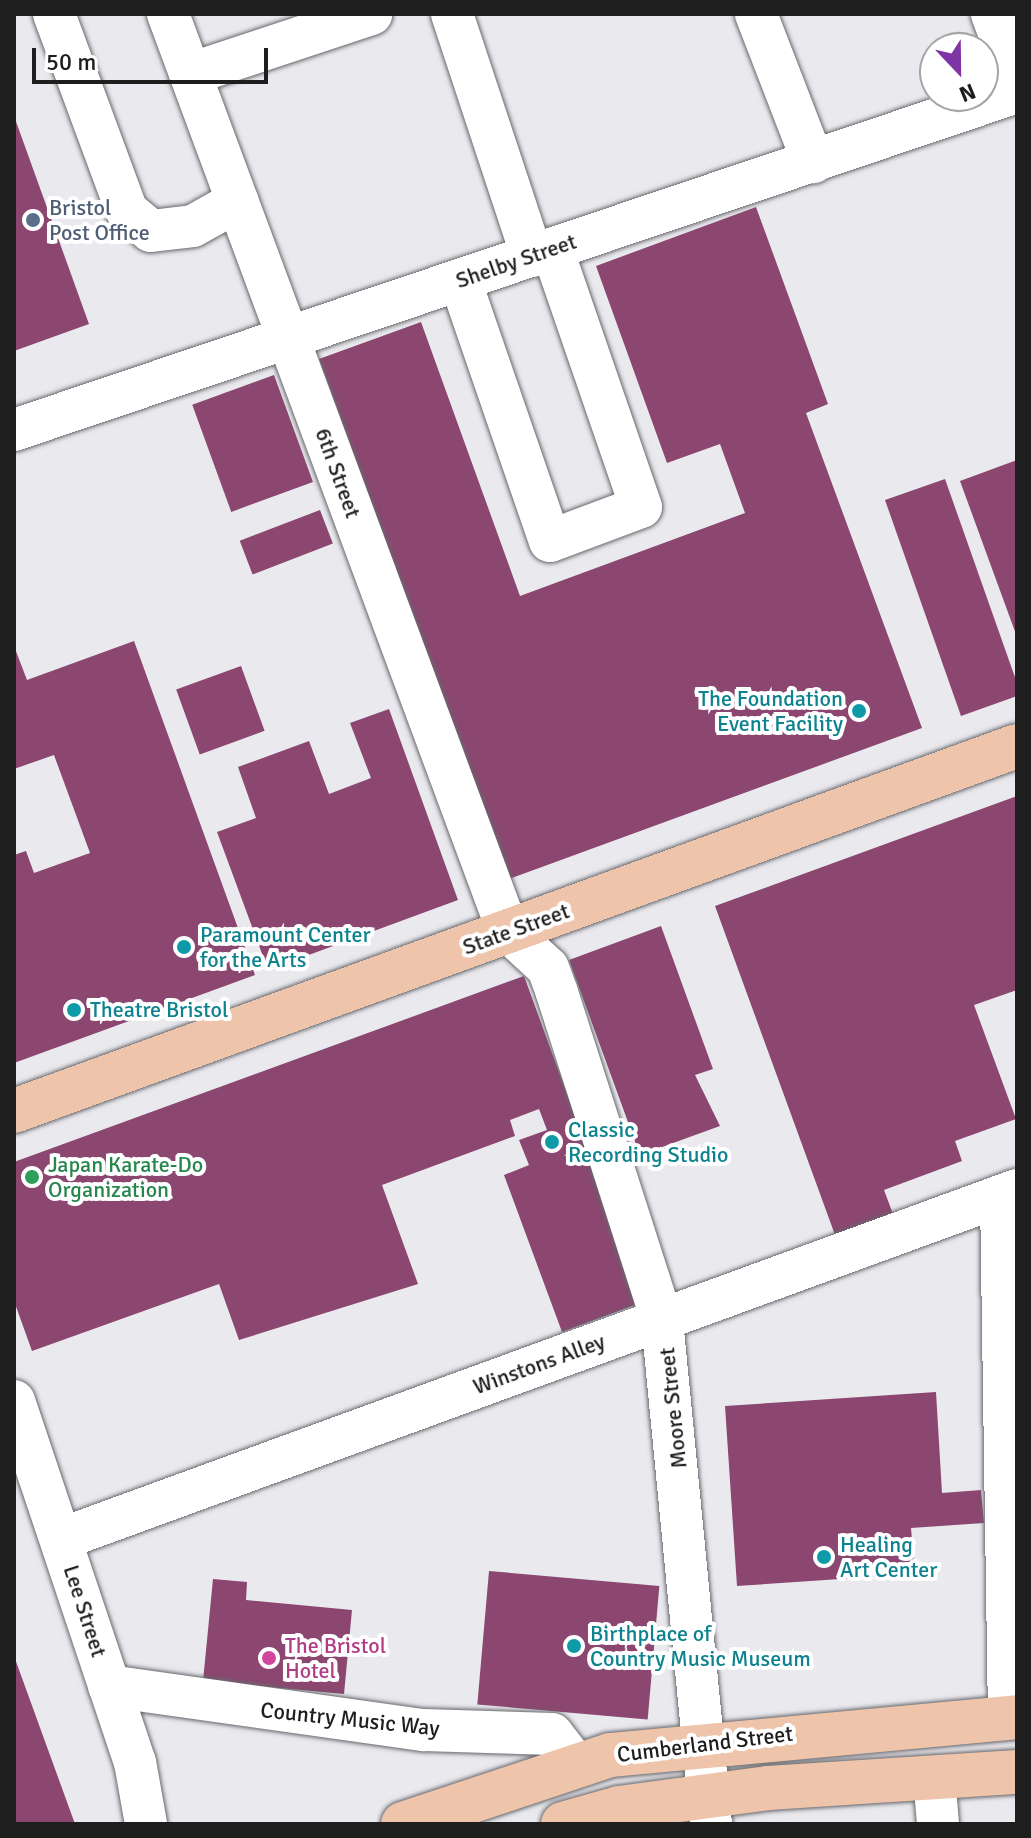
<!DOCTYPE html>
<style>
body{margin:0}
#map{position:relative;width:1031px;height:1838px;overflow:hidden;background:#e9e9ee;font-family:Signika,sans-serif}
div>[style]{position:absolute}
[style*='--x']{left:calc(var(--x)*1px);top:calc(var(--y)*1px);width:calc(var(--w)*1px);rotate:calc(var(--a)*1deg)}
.building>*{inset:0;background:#8b4770;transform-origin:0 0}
.roads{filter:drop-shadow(0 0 2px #68686d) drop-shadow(0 0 2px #68686d)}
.minor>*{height:42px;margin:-21px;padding:0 21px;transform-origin:21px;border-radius:21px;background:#fff}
.major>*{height:44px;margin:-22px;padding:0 22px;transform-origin:22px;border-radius:22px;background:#eec5aa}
.dots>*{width:22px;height:22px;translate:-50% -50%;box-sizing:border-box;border:4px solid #fff;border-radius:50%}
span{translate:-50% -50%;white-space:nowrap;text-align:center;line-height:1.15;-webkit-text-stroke:8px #fff;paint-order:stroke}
.service-label{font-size:22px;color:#4e5e75}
.left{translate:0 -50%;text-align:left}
.street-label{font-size:22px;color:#1e1e1f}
.culture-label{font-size:22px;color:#0d838f}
.right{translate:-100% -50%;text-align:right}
.leisure-label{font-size:22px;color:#27864d}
.hotel-label{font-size:22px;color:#b23c85}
.frame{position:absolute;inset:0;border:16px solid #1e1e1f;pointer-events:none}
.north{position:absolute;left:919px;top:32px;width:80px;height:80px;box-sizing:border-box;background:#fff;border:2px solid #a5a5a5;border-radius:50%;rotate:158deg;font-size:22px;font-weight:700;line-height:32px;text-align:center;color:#1e1e1f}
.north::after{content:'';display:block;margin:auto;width:28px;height:36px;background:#8035a7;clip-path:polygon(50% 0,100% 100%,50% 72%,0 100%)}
.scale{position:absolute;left:32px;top:48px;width:236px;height:36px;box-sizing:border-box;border:4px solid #1e1e1f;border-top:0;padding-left:10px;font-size:24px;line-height:28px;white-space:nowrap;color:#1e1e1f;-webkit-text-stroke:6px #fff;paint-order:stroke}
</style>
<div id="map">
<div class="building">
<div style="clip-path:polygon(14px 116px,89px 324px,14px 351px)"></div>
<div style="clip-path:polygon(756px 207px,828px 404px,806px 413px,922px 728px,509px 879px,319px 359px,421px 322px,520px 596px,745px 513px,720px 444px,667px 463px,596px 266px)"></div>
<div style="left:274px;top:375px;width:114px;height:87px;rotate:70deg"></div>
<div style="clip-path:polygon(1017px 460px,1017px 637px,960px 481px)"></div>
<div style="clip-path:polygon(945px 479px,1017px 683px,1017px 696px,961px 716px,885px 500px)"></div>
<div style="left:320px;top:510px;width:36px;height:86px;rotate:69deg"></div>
<div style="clip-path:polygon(134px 641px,255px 975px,14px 1063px,14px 855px,26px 851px,34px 873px,90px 853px,54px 755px,14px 769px,14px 646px,27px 680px)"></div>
<div style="left:241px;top:666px;width:69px;height:69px;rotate:70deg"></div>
<div style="clip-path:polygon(389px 709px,458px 900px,268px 970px,217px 832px,256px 818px,238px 767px,309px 741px,329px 794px,371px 778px,350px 723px)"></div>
<div style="clip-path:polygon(1017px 796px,1017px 990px,974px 1005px,1016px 1119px,955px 1141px,962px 1161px,884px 1190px,893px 1214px,835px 1235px,715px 906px)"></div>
<div style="clip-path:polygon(661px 926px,713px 1069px,695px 1075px,720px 1126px,640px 1155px,569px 960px)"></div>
<div style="clip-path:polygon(524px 976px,643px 1302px,562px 1332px,504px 1175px,529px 1165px,519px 1140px,547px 1130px,539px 1109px,510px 1120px,515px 1136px,382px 1185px,418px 1284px,239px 1340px,219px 1284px,32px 1351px,14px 1301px,14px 1162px)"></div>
<div style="clip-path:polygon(936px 1392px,942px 1493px,981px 1490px,984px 1523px,911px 1528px,915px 1574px,737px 1586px,725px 1406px)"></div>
<div style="left:489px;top:1571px;width:171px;height:134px;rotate:5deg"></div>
<div style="clip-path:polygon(213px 1579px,247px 1582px,246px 1600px,352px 1610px,344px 1694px,203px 1681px)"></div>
<div style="clip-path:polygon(14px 1656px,75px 1824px,14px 1824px)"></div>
</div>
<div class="roads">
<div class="minor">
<div style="--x:54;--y:14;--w:210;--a:69.7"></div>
<div style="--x:127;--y:211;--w:31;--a:40"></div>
<div style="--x:151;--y:231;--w:42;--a:-6.8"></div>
<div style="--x:193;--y:226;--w:51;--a:-29.1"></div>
<div style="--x:168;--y:14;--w:978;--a:69.66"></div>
<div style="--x:508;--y:931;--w:54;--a:42.8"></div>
<div style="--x:548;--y:968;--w:27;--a:70"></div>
<div style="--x:557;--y:993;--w:343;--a:72.2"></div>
<div style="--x:662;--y:1320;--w:506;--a:84.45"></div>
<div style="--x:452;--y:14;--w:255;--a:71.7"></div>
<div style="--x:756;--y:14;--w:159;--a:68.9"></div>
<div style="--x:992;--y:14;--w:72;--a:69.8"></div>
<div style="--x:190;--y:74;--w:191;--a:-18.3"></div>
<div style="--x:460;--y:280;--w:276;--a:71"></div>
<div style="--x:550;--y:541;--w:97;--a:-20.5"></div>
<div style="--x:641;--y:507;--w:273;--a:-109"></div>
<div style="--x:14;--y:430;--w:1058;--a:-18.62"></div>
<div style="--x:1001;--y:1197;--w:520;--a:89.12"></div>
<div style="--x:14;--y:1401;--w:381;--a:71.5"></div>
<div style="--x:135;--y:1762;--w:63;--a:79.9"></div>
<div style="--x:61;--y:1539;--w:1018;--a:-20.06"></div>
<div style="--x:109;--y:1686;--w:318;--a:8"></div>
<div style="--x:424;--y:1730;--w:128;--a:1.8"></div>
<div style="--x:552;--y:1734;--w:41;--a:52"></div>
<div style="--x:934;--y:1777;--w:47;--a:85.1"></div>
</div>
<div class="major">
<div style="--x:14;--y:1111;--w:1067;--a:-20"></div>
<div style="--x:403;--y:1824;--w:218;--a:-18.4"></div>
<div style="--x:610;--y:1755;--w:409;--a:-5.3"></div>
<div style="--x:563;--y:1824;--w:58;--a:-15.9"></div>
<div style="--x:619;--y:1808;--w:150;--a:-7.6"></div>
<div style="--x:768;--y:1788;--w:250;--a:-3.7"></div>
</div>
</div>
<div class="dots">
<div style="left:33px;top:220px;background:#5c6f8a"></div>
<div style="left:859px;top:711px;background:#0f9aa8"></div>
<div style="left:184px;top:947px;background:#0f9aa8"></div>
<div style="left:74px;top:1010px;background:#0f9aa8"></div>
<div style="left:552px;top:1142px;background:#0f9aa8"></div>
<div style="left:32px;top:1177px;background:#2e9e5b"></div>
<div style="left:824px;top:1557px;background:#0f9aa8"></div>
<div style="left:574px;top:1646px;background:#0f9aa8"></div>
<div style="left:269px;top:1658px;background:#d1479c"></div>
</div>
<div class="service-label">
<span class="left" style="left:49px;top:220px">Bristol<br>Post Office</span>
</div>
<div class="street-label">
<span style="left:516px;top:261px;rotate:-19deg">Shelby Street</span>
<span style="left:338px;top:473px;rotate:70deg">6th Street</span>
<span style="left:516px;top:929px;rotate:-20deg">State Street</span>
<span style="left:539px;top:1364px;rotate:-20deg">Winstons Alley</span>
<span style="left:673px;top:1408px;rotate:-96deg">Moore Street</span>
<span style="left:85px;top:1611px;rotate:72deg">Lee Street</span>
<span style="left:350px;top:1719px;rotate:6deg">Country Music Way</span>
<span style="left:705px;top:1744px;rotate:-7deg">Cumberland Street</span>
</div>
<div class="culture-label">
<span class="right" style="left:843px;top:711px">The Foundation<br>Event Facility</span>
<span class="left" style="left:200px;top:947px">Paramount Center<br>for the Arts</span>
<span class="left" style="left:90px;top:1010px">Theatre Bristol</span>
<span class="left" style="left:568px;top:1142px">Classic<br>Recording Studio</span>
<span class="left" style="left:840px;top:1557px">Healing<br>Art Center</span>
<span class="left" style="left:590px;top:1646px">Birthplace of<br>Country Music Museum</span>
</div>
<div class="leisure-label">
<span class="left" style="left:48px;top:1177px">Japan Karate-Do<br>Organization</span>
</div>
<div class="hotel-label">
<span class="left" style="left:285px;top:1658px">The Bristol<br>Hotel</span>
</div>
<div class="frame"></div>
<div class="north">N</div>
<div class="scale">50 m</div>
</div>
